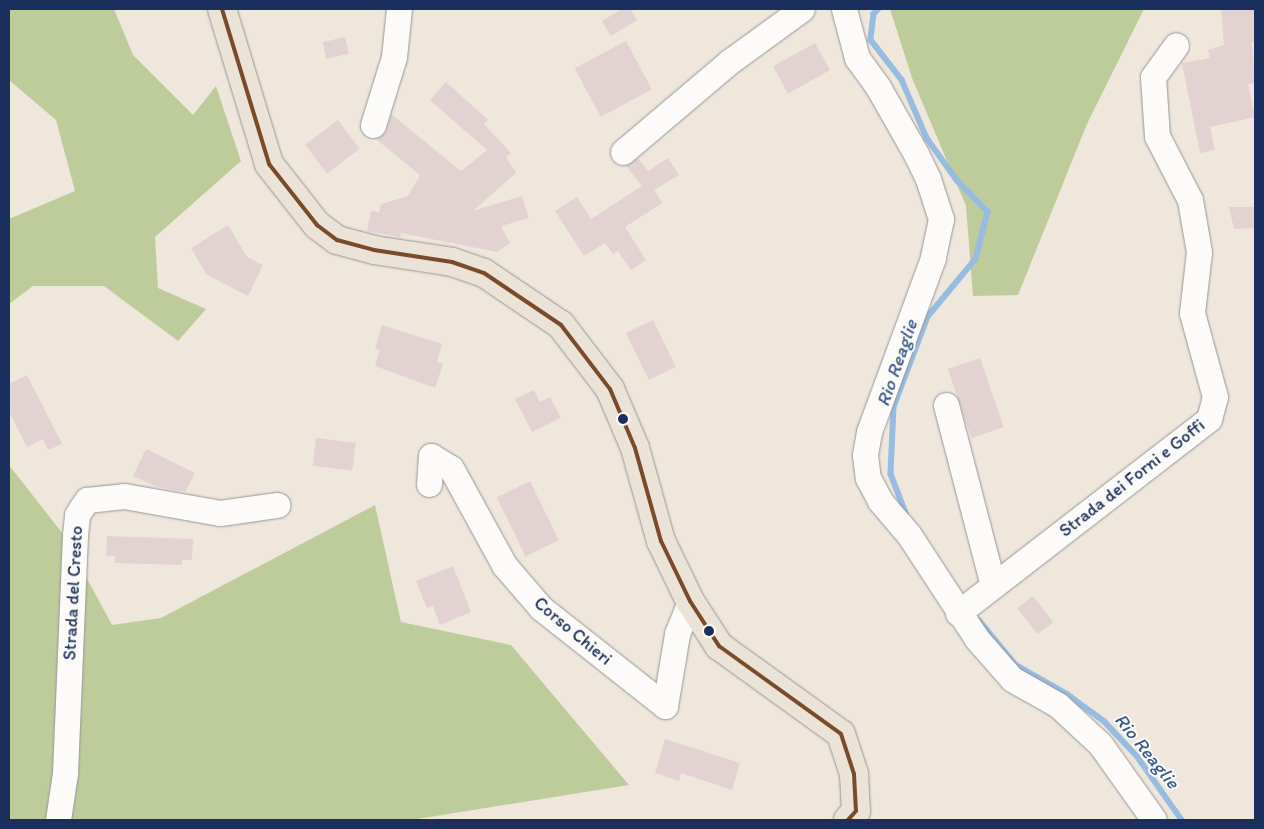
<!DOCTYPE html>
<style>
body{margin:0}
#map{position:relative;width:1264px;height:829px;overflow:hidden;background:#efe7dc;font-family:Itim,sans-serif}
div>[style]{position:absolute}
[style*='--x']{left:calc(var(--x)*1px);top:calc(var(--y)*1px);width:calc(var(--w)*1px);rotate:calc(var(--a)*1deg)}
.forest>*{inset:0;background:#becc9c}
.stream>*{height:5.5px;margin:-2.75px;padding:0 2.75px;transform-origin:2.75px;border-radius:2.75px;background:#98bce0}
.building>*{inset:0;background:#e2d2d1;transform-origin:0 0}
.roads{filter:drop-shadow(0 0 1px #969597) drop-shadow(0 0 1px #969597)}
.minor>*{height:25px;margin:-12.5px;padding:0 12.5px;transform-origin:12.5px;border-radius:12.5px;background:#fdfbfa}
.major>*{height:28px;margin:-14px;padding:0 14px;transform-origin:14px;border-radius:14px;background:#ece3d8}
.bus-1>*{height:4px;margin:-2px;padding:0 2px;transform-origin:2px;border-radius:2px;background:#7a4b2a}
.dots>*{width:14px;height:14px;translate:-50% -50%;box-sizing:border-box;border:2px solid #fdfcf7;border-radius:50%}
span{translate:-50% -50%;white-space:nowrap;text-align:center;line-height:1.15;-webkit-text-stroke:4px #fdfcf7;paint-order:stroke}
.street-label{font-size:18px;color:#1b2f5e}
.water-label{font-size:19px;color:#3a5a8c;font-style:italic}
.frame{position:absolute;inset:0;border:10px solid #1b2f5e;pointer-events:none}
</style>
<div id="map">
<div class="forest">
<div style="clip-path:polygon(10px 9px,114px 9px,133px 55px,193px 115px,216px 86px,241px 161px,155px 237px,158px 288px,206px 309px,178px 341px,104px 286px,33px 286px,9px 304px,9px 219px,75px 191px,56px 120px,9px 80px)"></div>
<div style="clip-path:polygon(890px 9px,1144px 9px,1087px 124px,1018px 295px,973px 296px,966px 206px,912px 78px)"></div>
<div style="clip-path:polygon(9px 465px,63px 534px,112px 625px,161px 618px,375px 505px,401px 622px,511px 645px,629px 785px,411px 820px,9px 820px)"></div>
</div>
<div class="stream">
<div style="--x:879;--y:9;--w:7;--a:135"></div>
<div style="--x:874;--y:14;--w:26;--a:97"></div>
<div style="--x:871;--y:40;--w:51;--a:52.2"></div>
<div style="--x:902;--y:80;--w:63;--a:66.7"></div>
<div style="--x:927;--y:138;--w:52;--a:54.5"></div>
<div style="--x:957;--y:180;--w:45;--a:45.9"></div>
<div style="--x:988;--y:212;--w:49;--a:104.3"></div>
<div style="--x:976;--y:259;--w:75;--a:129.6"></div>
<div style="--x:928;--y:317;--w:96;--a:110.7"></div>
<div style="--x:894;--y:407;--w:67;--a:92.6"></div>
<div style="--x:891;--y:474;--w:42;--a:69"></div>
<div style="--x:979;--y:620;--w:58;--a:50.6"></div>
<div style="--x:1016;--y:665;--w:59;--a:29.6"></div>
<div style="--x:1067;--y:694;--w:46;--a:36.1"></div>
<div style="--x:1104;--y:721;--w:48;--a:46.7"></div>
<div style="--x:1137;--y:756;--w:78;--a:54.9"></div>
</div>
<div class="building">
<div style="clip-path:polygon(622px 9px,630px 9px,637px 20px,611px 36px,602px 21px)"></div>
<div style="clip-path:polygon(1221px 9px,1255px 9px,1255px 42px,1252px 42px,1255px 83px,1248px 84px,1255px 117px,1210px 127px,1215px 150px,1200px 153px,1182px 63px,1210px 58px,1208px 50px,1224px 45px)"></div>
<div style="left:345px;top:37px;width:17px;height:23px;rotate:77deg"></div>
<div style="left:626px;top:41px;width:55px;height:58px;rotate:62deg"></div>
<div style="left:815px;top:43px;width:31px;height:48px;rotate:61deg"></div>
<div style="clip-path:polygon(446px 82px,488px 120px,484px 124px,511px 153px,506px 157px,516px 173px,473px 211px,522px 196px,529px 218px,501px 226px,510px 243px,497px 252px,401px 233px,400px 237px,367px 231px,371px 211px,379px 212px,381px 204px,408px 196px,420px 175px,376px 139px,387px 130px,391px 114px,461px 171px,487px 150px,430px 100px)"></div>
<div style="left:338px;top:120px;width:36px;height:41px;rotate:53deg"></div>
<div style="clip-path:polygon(638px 158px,648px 171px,668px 158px,679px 175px,654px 190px,662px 203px,625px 227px,646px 260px,631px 270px,618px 251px,613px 254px,605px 243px,584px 256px,555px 211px,577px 197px,591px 219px,642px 186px,626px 166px)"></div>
<div style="clip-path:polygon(1229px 207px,1255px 207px,1255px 228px,1234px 229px)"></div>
<div style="clip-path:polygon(228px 225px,247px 257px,263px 265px,248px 296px,207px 275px,191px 248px)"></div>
<div style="left:653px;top:320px;width:52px;height:30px;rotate:64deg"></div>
<div style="clip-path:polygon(382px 325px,442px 344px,437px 362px,443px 364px,435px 388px,375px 366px,380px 350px,375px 348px)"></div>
<div style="left:980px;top:358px;width:73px;height:34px;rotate:71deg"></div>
<div style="clip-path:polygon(27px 375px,62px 444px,48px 450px,43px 439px,27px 447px,9px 411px,9px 384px)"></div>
<div style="clip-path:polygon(534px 390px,540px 402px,550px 397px,561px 418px,532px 432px,515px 399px)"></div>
<div style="left:316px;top:438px;width:40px;height:28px;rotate:7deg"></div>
<div style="clip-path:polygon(146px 449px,195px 473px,185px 492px,157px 487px,133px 476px)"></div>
<div style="left:530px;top:481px;width:66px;height:37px;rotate:64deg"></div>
<div style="clip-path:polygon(107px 536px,193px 539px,192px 560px,182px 560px,182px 565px,115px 563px,115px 556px,106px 556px)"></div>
<div style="clip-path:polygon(453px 566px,471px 612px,440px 625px,433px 606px,427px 608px,416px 581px)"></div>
<div style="left:1033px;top:596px;width:33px;height:20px;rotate:52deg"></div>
<div style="clip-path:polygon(665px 739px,740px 763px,732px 790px,681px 773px,679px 781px,655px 773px)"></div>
</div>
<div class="roads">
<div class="minor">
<div style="--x:844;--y:9;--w:51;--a:75.1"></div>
<div style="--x:857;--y:58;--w:36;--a:54"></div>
<div style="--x:878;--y:87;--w:77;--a:60.4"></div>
<div style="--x:916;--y:154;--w:28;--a:64"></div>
<div style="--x:928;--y:179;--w:42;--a:72"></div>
<div style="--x:941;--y:219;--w:40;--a:102"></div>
<div style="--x:933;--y:258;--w:185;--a:110.2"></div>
<div style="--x:869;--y:432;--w:23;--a:100"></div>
<div style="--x:865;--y:455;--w:23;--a:83"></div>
<div style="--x:868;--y:478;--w:26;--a:62"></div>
<div style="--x:880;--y:501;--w:45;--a:49.5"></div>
<div style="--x:909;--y:535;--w:124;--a:56.8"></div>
<div style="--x:977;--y:639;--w:53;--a:48.8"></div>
<div style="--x:1012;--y:679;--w:53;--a:29.5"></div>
<div style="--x:1058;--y:705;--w:57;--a:42.9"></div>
<div style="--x:1100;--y:744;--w:93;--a:54.6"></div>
<div style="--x:373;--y:125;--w:71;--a:-72.8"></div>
<div style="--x:394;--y:57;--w:48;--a:-84.1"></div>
<div style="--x:623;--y:152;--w:139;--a:-40.3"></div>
<div style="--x:729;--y:62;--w:90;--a:-36"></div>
<div style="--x:946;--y:405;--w:186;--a:75.4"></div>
<div style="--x:429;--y:484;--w:28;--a:-86"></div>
<div style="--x:431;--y:456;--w:23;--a:31"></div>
<div style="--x:451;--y:468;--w:111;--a:61.3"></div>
<div style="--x:504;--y:565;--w:57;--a:49.3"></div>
<div style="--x:541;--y:608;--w:158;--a:38.3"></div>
<div style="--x:665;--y:706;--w:73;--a:-80.5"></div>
<div style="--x:677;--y:634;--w:35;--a:-68"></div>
<div style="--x:958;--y:613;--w:317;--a:-37.7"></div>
<div style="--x:1209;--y:419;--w:23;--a:-75"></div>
<div style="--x:1215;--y:397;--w:87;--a:-105.3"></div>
<div style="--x:1192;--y:313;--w:61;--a:-83.5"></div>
<div style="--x:1199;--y:252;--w:53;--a:-99.8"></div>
<div style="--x:1190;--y:200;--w:72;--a:-117.3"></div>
<div style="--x:1157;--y:136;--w:59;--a:-93.9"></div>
<div style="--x:1153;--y:77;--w:39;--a:-54"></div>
<div style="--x:58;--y:820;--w:48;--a:-81.5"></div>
<div style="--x:65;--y:773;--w:238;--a:-87.6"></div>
<div style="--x:75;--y:535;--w:20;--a:-84"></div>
<div style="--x:77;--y:515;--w:9;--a:-58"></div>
<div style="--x:82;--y:507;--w:9;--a:-54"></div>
<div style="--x:87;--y:500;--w:37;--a:-6"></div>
<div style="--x:124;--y:496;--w:97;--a:10"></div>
<div style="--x:220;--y:513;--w:58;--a:-8"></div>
</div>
<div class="major">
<div style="--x:222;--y:9;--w:162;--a:73.1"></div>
<div style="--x:269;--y:164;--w:78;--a:51.8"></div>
<div style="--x:317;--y:225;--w:25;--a:37"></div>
<div style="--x:337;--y:240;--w:38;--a:15"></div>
<div style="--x:374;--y:250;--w:79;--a:8.7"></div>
<div style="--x:452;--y:262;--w:34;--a:19"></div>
<div style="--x:484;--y:273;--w:93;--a:34"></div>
<div style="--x:561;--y:325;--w:81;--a:52.6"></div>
<div style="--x:610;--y:389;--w:64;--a:67"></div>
<div style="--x:635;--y:448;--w:97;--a:74.4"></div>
<div style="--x:661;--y:541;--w:67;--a:64.2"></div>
<div style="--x:690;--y:601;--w:54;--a:57.2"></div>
<div style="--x:719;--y:646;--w:150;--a:35.8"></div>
<div style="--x:841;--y:734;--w:42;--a:72"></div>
<div style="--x:854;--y:774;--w:37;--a:87"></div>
<div style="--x:856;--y:811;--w:12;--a:132"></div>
</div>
</div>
<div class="bus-1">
<div style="--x:222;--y:9;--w:162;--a:73.1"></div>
<div style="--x:269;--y:164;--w:78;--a:51.8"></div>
<div style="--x:317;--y:225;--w:25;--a:37"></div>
<div style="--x:337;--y:240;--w:38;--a:15"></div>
<div style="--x:374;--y:250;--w:79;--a:8.7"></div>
<div style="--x:452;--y:262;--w:34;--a:19"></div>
<div style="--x:484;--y:273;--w:93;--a:34"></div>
<div style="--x:561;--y:325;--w:81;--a:52.6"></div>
<div style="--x:610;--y:389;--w:64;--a:67"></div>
<div style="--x:635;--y:448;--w:97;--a:74.4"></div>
<div style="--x:661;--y:541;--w:67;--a:64.2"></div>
<div style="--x:690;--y:601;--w:54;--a:57.2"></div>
<div style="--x:719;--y:646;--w:150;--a:35.8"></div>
<div style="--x:841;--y:734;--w:42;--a:72"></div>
<div style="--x:854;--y:774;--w:37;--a:87"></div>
<div style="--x:856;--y:811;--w:12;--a:132"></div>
</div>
<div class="dots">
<div style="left:623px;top:419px;background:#1b2f5e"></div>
<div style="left:709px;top:631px;background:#1b2f5e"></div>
</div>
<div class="street-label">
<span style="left:1132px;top:478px;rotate:-38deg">Strada dei Forni e Goffi</span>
<span style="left:73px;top:593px;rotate:-87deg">Strada del Cresto</span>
<span style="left:573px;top:631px;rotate:40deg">Corso Chieri</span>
</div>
<div class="water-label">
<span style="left:897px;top:363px;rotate:-71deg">Rio Reaglie</span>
<span style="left:1147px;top:751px;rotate:51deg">Rio Reaglie</span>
</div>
<div class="frame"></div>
</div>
